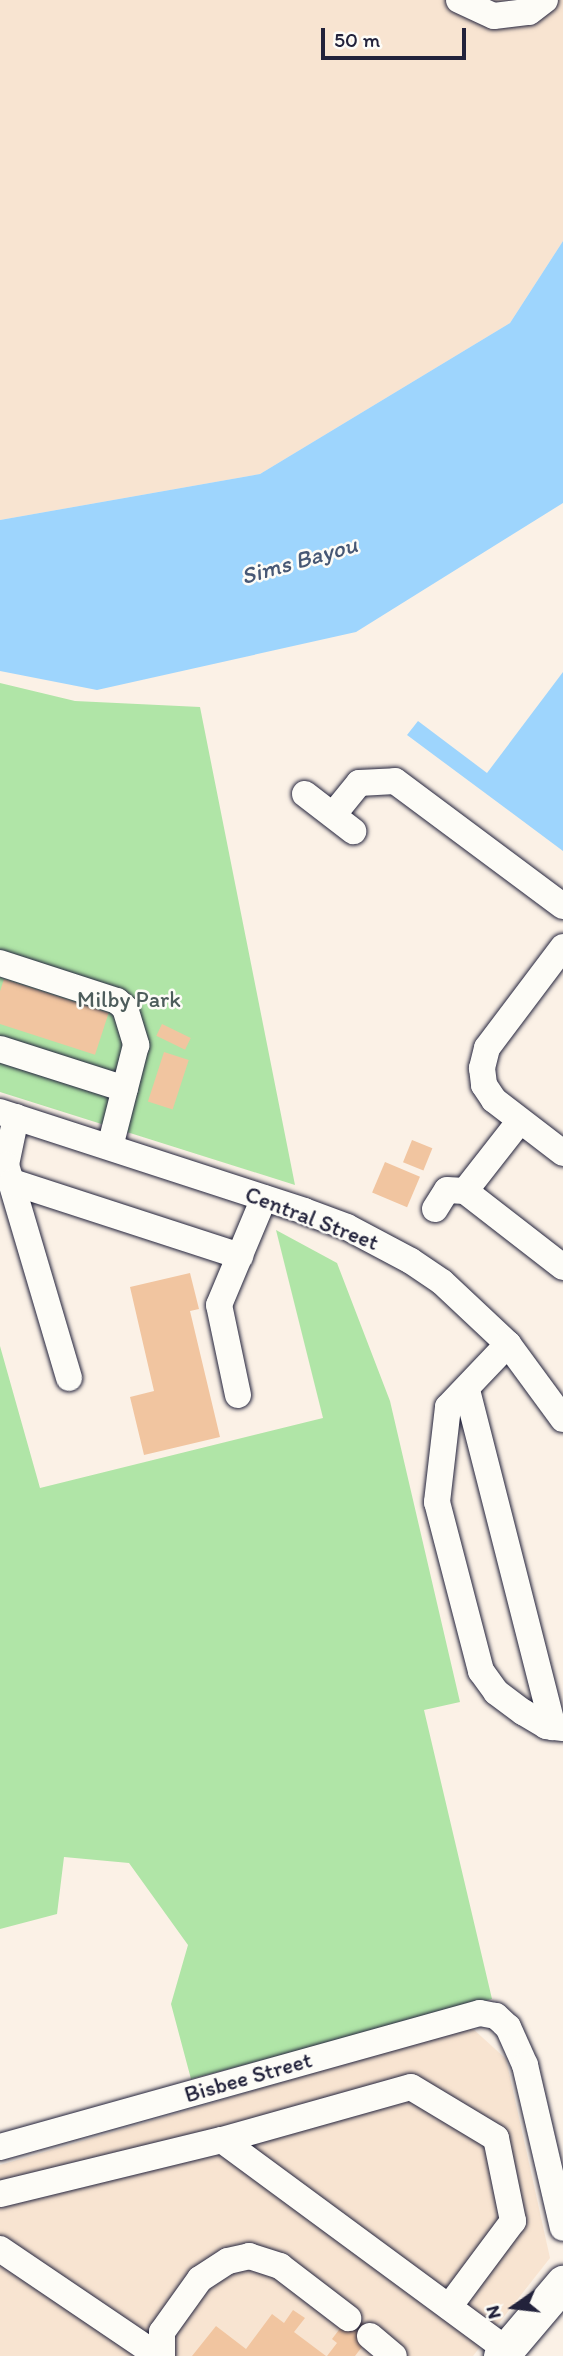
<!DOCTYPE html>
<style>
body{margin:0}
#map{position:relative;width:563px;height:2356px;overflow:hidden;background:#fbf1e6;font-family:Itim,sans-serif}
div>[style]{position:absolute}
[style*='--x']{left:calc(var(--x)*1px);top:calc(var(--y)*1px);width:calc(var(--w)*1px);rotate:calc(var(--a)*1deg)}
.built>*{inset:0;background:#f8e4d1}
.green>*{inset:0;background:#b0e5a7}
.water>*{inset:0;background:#9ed5fd}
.building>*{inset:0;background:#f1c5a0;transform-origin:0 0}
.roads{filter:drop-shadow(0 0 2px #22223b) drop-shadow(0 0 2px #22223b)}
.minor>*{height:26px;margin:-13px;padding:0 13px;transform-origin:13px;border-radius:13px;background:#fdfcf7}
.major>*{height:35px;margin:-17.5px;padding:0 17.5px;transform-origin:17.5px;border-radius:17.5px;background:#fdfcf7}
span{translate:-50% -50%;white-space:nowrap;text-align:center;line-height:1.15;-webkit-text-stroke:5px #fdfcf7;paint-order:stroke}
.park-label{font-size:23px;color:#4d5c5b}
.street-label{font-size:23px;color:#22223b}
.water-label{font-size:24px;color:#475875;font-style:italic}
.north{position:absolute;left:479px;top:2272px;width:70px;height:70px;-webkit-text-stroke:5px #fdfcf7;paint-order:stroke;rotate:256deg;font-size:19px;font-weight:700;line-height:28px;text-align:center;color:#22223b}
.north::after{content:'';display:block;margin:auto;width:24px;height:32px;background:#22223b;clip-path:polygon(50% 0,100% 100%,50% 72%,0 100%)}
.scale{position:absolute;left:321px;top:28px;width:145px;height:32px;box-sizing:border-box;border:4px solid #22223b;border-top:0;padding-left:9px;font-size:21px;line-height:24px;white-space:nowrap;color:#22223b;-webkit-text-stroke:5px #fdfcf7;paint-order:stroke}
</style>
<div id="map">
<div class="built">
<div style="clip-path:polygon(0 0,563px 0,563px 241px,510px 323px,260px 474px,0 520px)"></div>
<div style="clip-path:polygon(471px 2027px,506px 2059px,550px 2258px,473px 2356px,0 2356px,0 2165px)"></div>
</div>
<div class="green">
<div style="clip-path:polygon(0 683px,75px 701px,200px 707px,295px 1185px,0 1092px)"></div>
<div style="clip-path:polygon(276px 1230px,337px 1263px,390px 1401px,460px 1702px,424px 1710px,492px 1999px,191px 2079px,171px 2004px,188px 1945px,129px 1863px,64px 1857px,57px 1914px,0 1929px,0 1346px,40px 1488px,323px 1418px)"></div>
</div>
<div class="water">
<div style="clip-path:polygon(563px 241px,563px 503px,356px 632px,97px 690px,0 671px,0 520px,260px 474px,510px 323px)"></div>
<div style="clip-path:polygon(563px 672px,563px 851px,407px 735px,418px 721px,487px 773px)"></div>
</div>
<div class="building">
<div style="left:4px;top:979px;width:110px;height:44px;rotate:18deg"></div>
<div style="left:162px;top:1024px;width:32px;height:13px;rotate:26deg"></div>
<div style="left:164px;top:1052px;width:26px;height:52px;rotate:18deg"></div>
<div style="left:412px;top:1140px;width:22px;height:24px;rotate:22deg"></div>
<div style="left:385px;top:1162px;width:38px;height:33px;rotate:23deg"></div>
<div style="clip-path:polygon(190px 1273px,199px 1309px,190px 1311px,220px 1437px,144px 1455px,130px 1397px,154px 1391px,130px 1287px)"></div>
<div style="clip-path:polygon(293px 2310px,305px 2318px,294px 2332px,326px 2356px,192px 2356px,216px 2326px,246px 2349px,272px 2314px,284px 2323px)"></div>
<div style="clip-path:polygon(351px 2314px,374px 2331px,355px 2356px,327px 2356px,337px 2343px,332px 2339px)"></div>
</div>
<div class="roads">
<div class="minor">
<div style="--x:459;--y:0;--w:38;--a:25"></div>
<div style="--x:494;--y:16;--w:35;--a:-7"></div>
<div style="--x:529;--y:12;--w:20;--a:-37"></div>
<div style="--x:305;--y:794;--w:61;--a:37.6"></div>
<div style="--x:333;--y:815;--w:41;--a:-50.9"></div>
<div style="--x:359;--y:783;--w:36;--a:-3"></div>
<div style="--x:395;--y:781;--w:209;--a:36.7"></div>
<div style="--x:563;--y:947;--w:126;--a:127"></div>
<div style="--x:487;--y:1048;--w:21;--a:104"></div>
<div style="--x:482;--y:1068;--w:17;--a:83"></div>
<div style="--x:484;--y:1085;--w:18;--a:56"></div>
<div style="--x:494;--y:1100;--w:87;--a:37.5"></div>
<div style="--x:0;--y:963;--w:123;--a:18"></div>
<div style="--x:117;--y:1001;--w:11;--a:41"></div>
<div style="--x:125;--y:1008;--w:39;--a:73"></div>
<div style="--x:136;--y:1045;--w:105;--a:104.3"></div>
<div style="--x:0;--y:1049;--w:131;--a:17.7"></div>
<div style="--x:0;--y:1112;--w:320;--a:18"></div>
<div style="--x:304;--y:1211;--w:46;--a:20.4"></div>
<div style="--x:347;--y:1227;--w:72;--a:28"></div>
<div style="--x:411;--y:1261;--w:37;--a:34"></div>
<div style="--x:442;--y:1282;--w:91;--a:43.2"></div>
<div style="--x:508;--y:1344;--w:93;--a:53.7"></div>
<div style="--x:16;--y:1117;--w:49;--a:101.8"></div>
<div style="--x:6;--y:1165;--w:222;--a:73.5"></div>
<div style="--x:12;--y:1182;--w:240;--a:18"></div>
<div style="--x:465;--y:1191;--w:88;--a:-52"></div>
<div style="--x:435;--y:1209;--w:22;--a:-58"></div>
<div style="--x:447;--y:1190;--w:18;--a:3"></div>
<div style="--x:465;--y:1191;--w:124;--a:37.8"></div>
<div style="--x:508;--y:1344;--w:87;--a:133.6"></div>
<div style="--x:448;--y:1407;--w:96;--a:96.6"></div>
<div style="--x:437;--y:1502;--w:175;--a:75.4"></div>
<div style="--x:481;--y:1671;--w:26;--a:54"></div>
<div style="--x:496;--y:1692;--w:34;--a:37"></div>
<div style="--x:523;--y:1712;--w:27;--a:31"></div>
<div style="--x:546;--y:1726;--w:17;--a:7"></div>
<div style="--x:467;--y:1390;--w:348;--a:75.7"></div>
<div style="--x:238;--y:1395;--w:92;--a:-101.9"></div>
<div style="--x:219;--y:1305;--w:116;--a:-67.2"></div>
<div style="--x:222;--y:2140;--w:196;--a:-15.7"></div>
<div style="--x:411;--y:2087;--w:99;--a:31"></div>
<div style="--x:496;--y:2138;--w:85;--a:78.4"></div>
<div style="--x:513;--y:2221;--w:107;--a:126.7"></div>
<div style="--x:0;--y:2147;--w:498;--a:-15.6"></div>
<div style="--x:480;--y:2013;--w:16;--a:11"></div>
<div style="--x:496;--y:2016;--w:16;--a:43"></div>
<div style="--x:508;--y:2027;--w:42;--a:65.9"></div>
<div style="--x:525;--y:2065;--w:167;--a:76.9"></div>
<div style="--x:0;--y:2194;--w:228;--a:-13.7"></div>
<div style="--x:222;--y:2140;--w:354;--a:36.4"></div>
<div style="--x:0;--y:2249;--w:191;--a:34.1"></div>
<div style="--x:370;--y:2336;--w:31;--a:40"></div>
<div style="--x:162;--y:2356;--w:24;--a:-90"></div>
<div style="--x:162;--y:2332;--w:65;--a:-54.4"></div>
<div style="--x:200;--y:2279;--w:33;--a:-33"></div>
<div style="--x:228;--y:2261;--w:22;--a:-13"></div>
<div style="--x:249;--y:2256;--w:33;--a:18"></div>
<div style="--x:280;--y:2266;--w:86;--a:37.4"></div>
</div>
<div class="major">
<div style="--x:501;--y:2356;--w:96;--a:-49.7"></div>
</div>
</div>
<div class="park-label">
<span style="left:129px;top:999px">Milby Park</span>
</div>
<div class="street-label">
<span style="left:312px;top:1218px;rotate:21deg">Central Street</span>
<span style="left:248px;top:2077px;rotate:-16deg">Bisbee Street</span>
</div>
<div class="water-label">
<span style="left:299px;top:560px;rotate:-16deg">Sims Bayou</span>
</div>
<div class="north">N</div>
<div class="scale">50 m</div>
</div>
